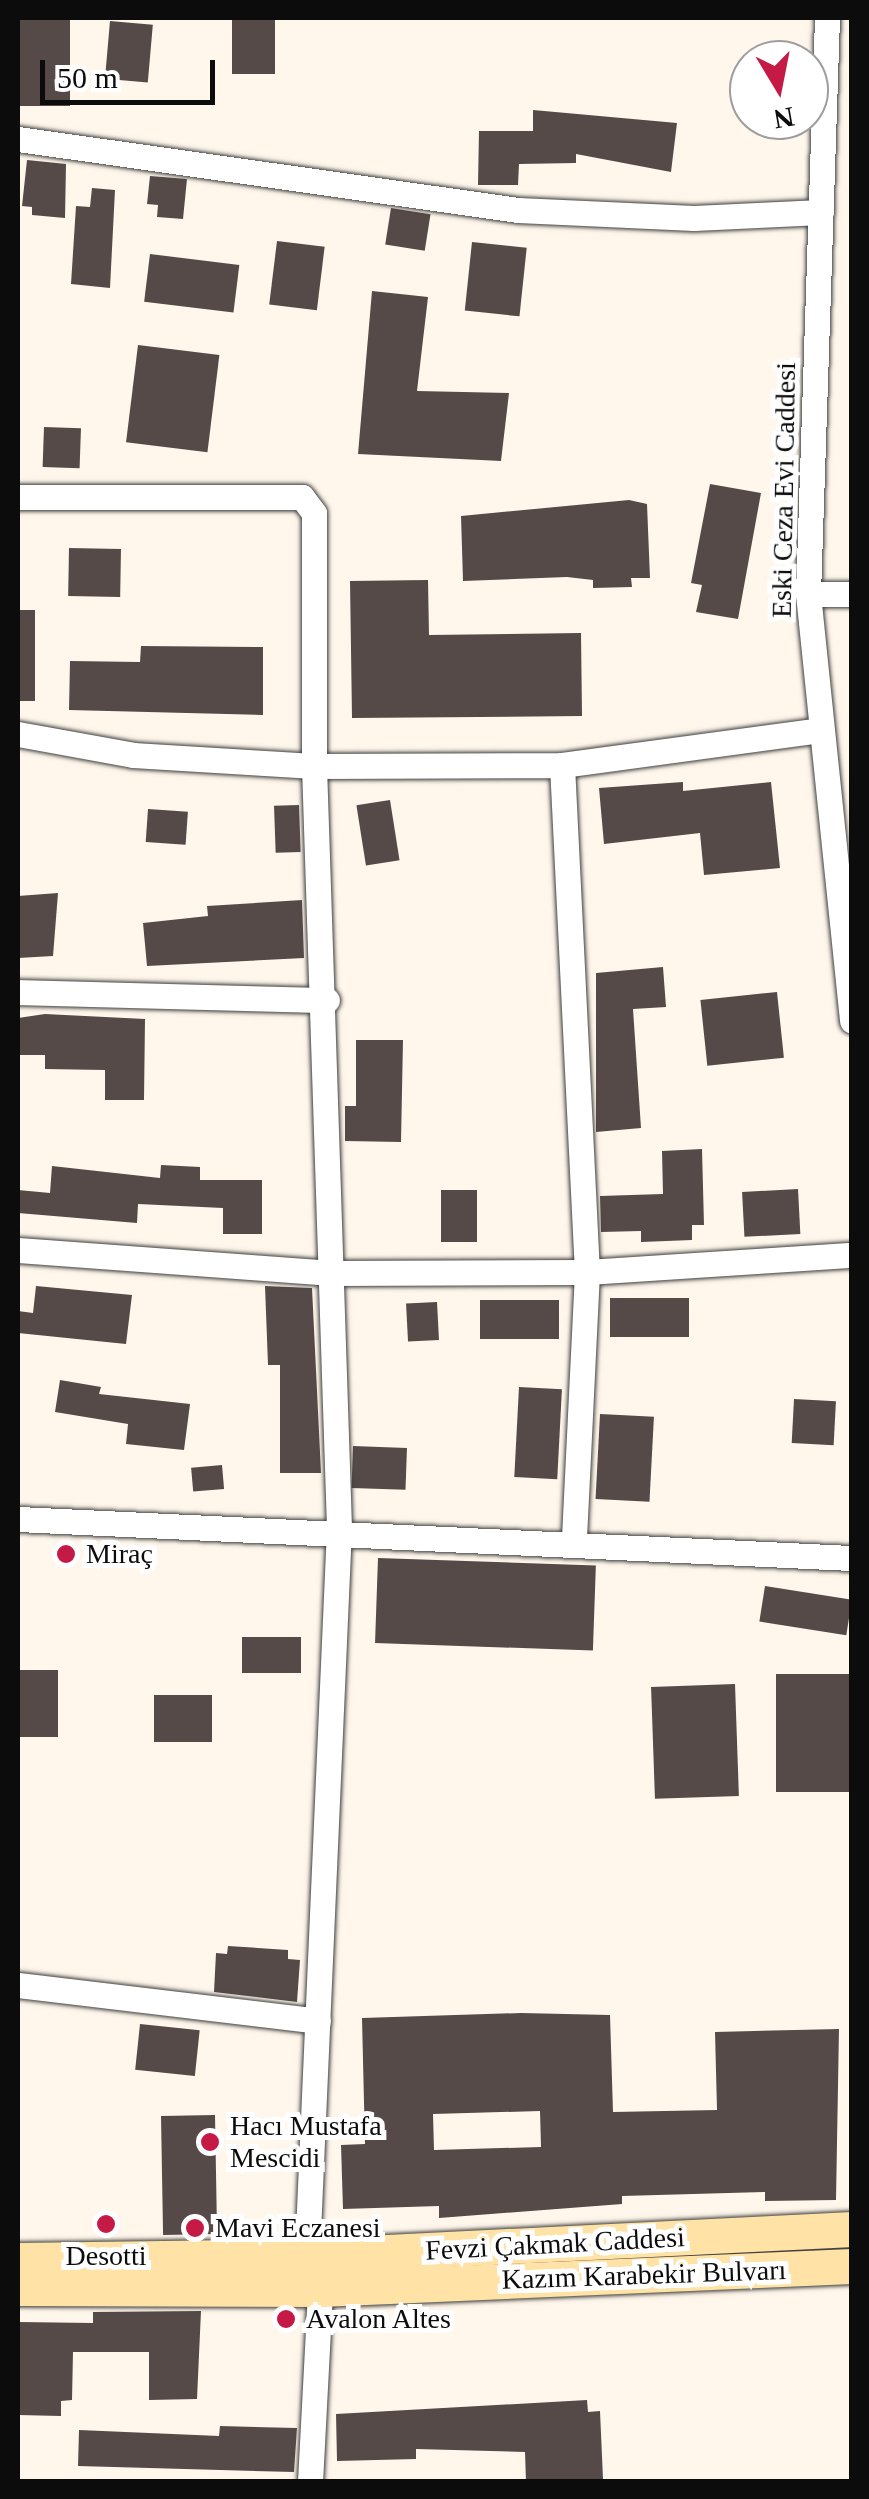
<!DOCTYPE html>
<meta charset="utf-8">
<style>
body{margin:0}
#map{position:relative;width:869px;height:2499px;overflow:hidden;background:#fff7eb;font-family:Georgia,serif}
div>[style]{position:absolute}
[style*='--x']{left:calc(var(--x)*1px);top:calc(var(--y)*1px);width:calc(var(--w)*1px);rotate:calc(var(--a)*1deg)}
.building>*{inset:0;background:#554a48;transform-origin:0 0}
.roads{filter:drop-shadow(0 0 2px #3f3f3f) drop-shadow(0 0 2px #3f3f3f)}
.street>*{height:25px;margin:-12.5px;padding:0 12.5px;transform-origin:12.5px;border-radius:12.5px;background:#fff}
.secondary>*{height:35px;margin:-17.5px;padding:0 17.5px;transform-origin:17.5px;border-radius:17.5px;background:#ffe3a6}
.dots>*{width:28px;height:28px;translate:-50% -50%;box-sizing:border-box;border:5px solid #fff;border-radius:50%}
span{translate:-50% -50%;white-space:nowrap;text-align:center;line-height:1.15;-webkit-text-stroke:10px #fff;paint-order:stroke}
.street-label{font-size:28px;color:#0c0c0c}
.poi-label{font-size:28px;color:#0c0c0c}
.left{translate:0 -50%;text-align:left}
.frame{position:absolute;inset:0;border:20px solid #0c0c0c;pointer-events:none}
.north{position:absolute;left:729px;top:40px;width:100px;height:100px;box-sizing:border-box;background:#fff;border:2px solid #9e9e9e;border-radius:50%;rotate:170deg;font-size:28px;font-weight:700;line-height:40px;text-align:center;color:#0c0c0c}
.north::after{content:'';display:block;margin:auto;width:35px;height:45px;background:#c51a45;clip-path:polygon(50% 0,100% 100%,50% 72%,0 100%)}
.scale{position:absolute;left:40px;top:60px;width:175px;height:45px;box-sizing:border-box;border:5px solid #0c0c0c;border-top:0;padding-left:12px;font-size:30px;line-height:35px;white-space:nowrap;color:#0c0c0c;-webkit-text-stroke:8px #fff;paint-order:stroke}
</style>
<div id="map">
<div class="building">
<div style="left:18px;top:18px;width:52px;height:88px"></div>
<div style="left:232px;top:18px;width:43px;height:56px"></div>
<div style="left:110px;top:21px;width:43px;height:58px;rotate:5deg"></div>
<div style="clip-path:polygon(533px 110px,677px 123px,671px 172px,576px 154px,576px 163px,519px 164px,518px 185px,478px 185px,479px 131px,533px 131px)"></div>
<div style="clip-path:polygon(27px 160px,66px 164px,65px 218px,32px 215px,32px 207px,22px 206px)"></div>
<div style="clip-path:polygon(150px 176px,187px 179px,183px 219px,157px 217px,158px 205px,147px 204px)"></div>
<div style="clip-path:polygon(92px 188px,115px 190px,110px 288px,71px 284px,76px 206px,90px 207px)"></div>
<div style="left:391px;top:208px;width:40px;height:37px;rotate:9deg"></div>
<div style="left:277px;top:241px;width:48px;height:64px;rotate:7deg"></div>
<div style="left:472px;top:242px;width:55px;height:69px;rotate:6deg"></div>
<div style="left:150px;top:254px;width:90px;height:48px;rotate:7deg"></div>
<div style="clip-path:polygon(372px 291px,428px 297px,417px 391px,509px 393px,501px 461px,358px 454px)"></div>
<div style="left:138px;top:345px;width:82px;height:98px;rotate:7deg"></div>
<div style="left:44px;top:427px;width:37px;height:40px;rotate:2deg"></div>
<div style="clip-path:polygon(710px 484px,761px 493px,738px 619px,696px 612px,702px 585px,691px 583px)"></div>
<div style="clip-path:polygon(629px 500px,647px 504px,650px 578px,631px 578px,632px 587px,593px 588px,593px 580px,567px 577px,463px 581px,461px 516px)"></div>
<div style="left:69px;top:548px;width:52px;height:48px;rotate:1deg"></div>
<div style="clip-path:polygon(428px 580px,429px 635px,581px 633px,582px 716px,352px 718px,350px 581px)"></div>
<div style="left:18px;top:610px;width:17px;height:91px"></div>
<div style="clip-path:polygon(141px 646px,263px 647px,263px 715px,69px 710px,70px 661px,140px 662px)"></div>
<div style="clip-path:polygon(683px 782px,683px 791px,771px 782px,780px 868px,704px 875px,700px 833px,604px 844px,599px 788px)"></div>
<div style="left:390px;top:800px;width:61px;height:34px;rotate:81deg"></div>
<div style="left:299px;top:805px;width:47px;height:25px;rotate:88deg"></div>
<div style="left:148px;top:809px;width:40px;height:33px;rotate:4deg"></div>
<div style="clip-path:polygon(58px 893px,53px 956px,18px 958px,18px 896px)"></div>
<div style="clip-path:polygon(302px 900px,304px 958px,147px 966px,143px 923px,208px 916px,207px 906px)"></div>
<div style="clip-path:polygon(663px 967px,666px 1007px,633px 1009px,641px 1128px,596px 1132px,596px 973px)"></div>
<div style="left:777px;top:992px;width:66px;height:77px;rotate:84deg"></div>
<div style="clip-path:polygon(45px 1014px,145px 1019px,144px 1100px,105px 1100px,105px 1070px,45px 1069px,45px 1055px,18px 1055px,18px 1018px)"></div>
<div style="clip-path:polygon(356px 1040px,403px 1040px,401px 1142px,345px 1141px,345px 1106px,356px 1106px)"></div>
<div style="clip-path:polygon(702px 1149px,704px 1225px,692px 1225px,692px 1240px,641px 1242px,641px 1231px,601px 1232px,600px 1196px,663px 1194px,662px 1151px)"></div>
<div style="clip-path:polygon(161px 1165px,200px 1167px,200px 1180px,262px 1180px,262px 1234px,223px 1234px,223px 1208px,138px 1204px,137px 1223px,18px 1213px,18px 1190px,50px 1193px,52px 1166px,160px 1178px)"></div>
<div style="left:798px;top:1189px;width:45px;height:56px;rotate:87deg"></div>
<div style="left:441px;top:1190px;width:36px;height:52px"></div>
<div style="clip-path:polygon(36px 1286px,132px 1295px,126px 1344px,18px 1333px,18px 1311px,33px 1313px)"></div>
<div style="clip-path:polygon(265px 1286px,312px 1288px,321px 1473px,280px 1473px,280px 1365px,268px 1365px)"></div>
<div style="left:689px;top:1298px;width:39px;height:79px;rotate:90deg"></div>
<div style="left:559px;top:1300px;width:39px;height:79px;rotate:90deg"></div>
<div style="left:437px;top:1302px;width:38px;height:31px;rotate:87deg"></div>
<div style="clip-path:polygon(60px 1380px,101px 1387px,99px 1394px,190px 1404px,184px 1450px,126px 1444px,128px 1424px,55px 1412px)"></div>
<div style="left:519px;top:1387px;width:43px;height:90px;rotate:3deg"></div>
<div style="left:794px;top:1399px;width:42px;height:44px;rotate:3deg"></div>
<div style="left:600px;top:1414px;width:54px;height:85px;rotate:3deg"></div>
<div style="left:353px;top:1446px;width:54px;height:42px;rotate:2deg"></div>
<div style="left:222px;top:1465px;width:24px;height:31px;rotate:85deg"></div>
<div style="left:378px;top:1558px;width:218px;height:85px;rotate:2deg"></div>
<div style="left:765px;top:1586px;width:88px;height:36px;rotate:9deg"></div>
<div style="left:242px;top:1637px;width:59px;height:36px"></div>
<div style="left:18px;top:1670px;width:40px;height:67px"></div>
<div style="left:852px;top:1674px;width:118px;height:76px;rotate:90deg"></div>
<div style="left:735px;top:1684px;width:112px;height:84px;rotate:88deg"></div>
<div style="left:154px;top:1695px;width:58px;height:47px"></div>
<div style="clip-path:polygon(228px 1946px,288px 1950px,288px 1959px,300px 1960px,297px 2002px,214px 1992px,216px 1953px,227px 1954px)"></div>
<div style="clip-path:polygon(evenodd,521px 2013px,610px 2015px,613px 2112px,717px 2110px,715px 2032px,839px 2029px,836px 2200px,765px 2201px,765px 2192px,622px 2196px,622px 2204px,439px 2218px,439px 2206px,343px 2209px,341px 2145px,365px 2144px,362px 2018px,521px 2013px,540px 2111px,541px 2147px,434px 2150px,433px 2114px,540px 2111px)"></div>
<div style="left:140px;top:2024px;width:60px;height:46px;rotate:6deg"></div>
<div style="left:215px;top:2115px;width:119px;height:54px;rotate:89deg"></div>
<div style="clip-path:polygon(201px 2311px,197px 2399px,149px 2400px,149px 2352px,73px 2352px,72px 2400px,61px 2401px,61px 2416px,18px 2415px,18px 2322px,93px 2323px,93px 2312px)"></div>
<div style="clip-path:polygon(587px 2400px,588px 2412px,600px 2411px,603px 2479px,526px 2482px,525px 2452px,416px 2449px,416px 2459px,337px 2461px,336px 2414px)"></div>
<div style="clip-path:polygon(220px 2426px,297px 2428px,294px 2472px,78px 2466px,79px 2430px,219px 2436px)"></div>
</div>
<div class="roads">
<div class="street">
<div style="--x:827;--y:18;--w:576;--a:91.89"></div>
<div style="--x:808;--y:594;--w:429;--a:84.1"></div>
<div style="--x:18;--y:139;--w:505;--a:8.08"></div>
<div style="--x:518;--y:210;--w:176;--a:2.6"></div>
<div style="--x:694;--y:218;--w:127;--a:-2.7"></div>
<div style="--x:18;--y:497;--w:284;--a:0"></div>
<div style="--x:302;--y:497;--w:20;--a:53"></div>
<div style="--x:314;--y:513;--w:253;--a:90"></div>
<div style="--x:314;--y:766;--w:762;--a:88.12"></div>
<div style="--x:339;--y:1528;--w:729;--a:92.52"></div>
<div style="--x:808;--y:594;--w:44;--a:0"></div>
<div style="--x:18;--y:734;--w:117;--a:10.3"></div>
<div style="--x:133;--y:755;--w:181;--a:3.5"></div>
<div style="--x:314;--y:766;--w:248;--a:-0.2"></div>
<div style="--x:562;--y:765;--w:262;--a:-7.7"></div>
<div style="--x:562;--y:765;--w:508;--a:87.18"></div>
<div style="--x:587;--y:1272;--w:267;--a:92.8"></div>
<div style="--x:18;--y:992;--w:309;--a:1.5"></div>
<div style="--x:18;--y:1250;--w:315;--a:4.2"></div>
<div style="--x:332;--y:1273;--w:255;--a:-0.2"></div>
<div style="--x:587;--y:1272;--w:266;--a:-3.7"></div>
<div style="--x:18;--y:1519;--w:835;--a:2.68"></div>
<div style="--x:18;--y:1985;--w:302;--a:6.8"></div>
<div style="--x:310;--y:2482;--w:193;--a:-87"></div>
</div>
<div class="secondary">
<div style="--x:18;--y:2260;--w:289;--a:-0.8"></div>
<div style="--x:307;--y:2256;--w:546;--a:-2.84"></div>
<div style="--x:18;--y:2288;--w:302;--a:0.2"></div>
<div style="--x:320;--y:2289;--w:532;--a:-2.48"></div>
</div>
</div>
<div class="dots">
<div style="left:66px;top:1554px;background:#c51a45"></div>
<div style="left:210px;top:2142px;background:#c51a45"></div>
<div style="left:106px;top:2224px;background:#c51a45"></div>
<div style="left:195px;top:2228px;background:#c51a45"></div>
<div style="left:286px;top:2319px;background:#c51a45"></div>
</div>
<div class="street-label">
<span style="left:784px;top:490px;rotate:-89deg">Eski Ceza Evi Caddesi</span>
<span style="left:555px;top:2244px;rotate:-3deg">Fevzi Çakmak Caddesi</span>
<span style="left:644px;top:2275px;rotate:-2deg">Kazım Karabekir Bulvarı</span>
</div>
<div class="poi-label">
<span class="left" style="left:86px;top:1554px">Miraç</span>
<span class="left" style="left:230px;top:2142px">Hacı Mustafa<br>Mescidi</span>
<span class="left" style="left:215px;top:2228px">Mavi Eczanesi</span>
<span style="left:106px;top:2256px">Desotti</span>
<span class="left" style="left:306px;top:2319px">Avalon Altes</span>
</div>
<div class="frame"></div>
<div class="north">N</div>
<div class="scale">50 m</div>
</div>
